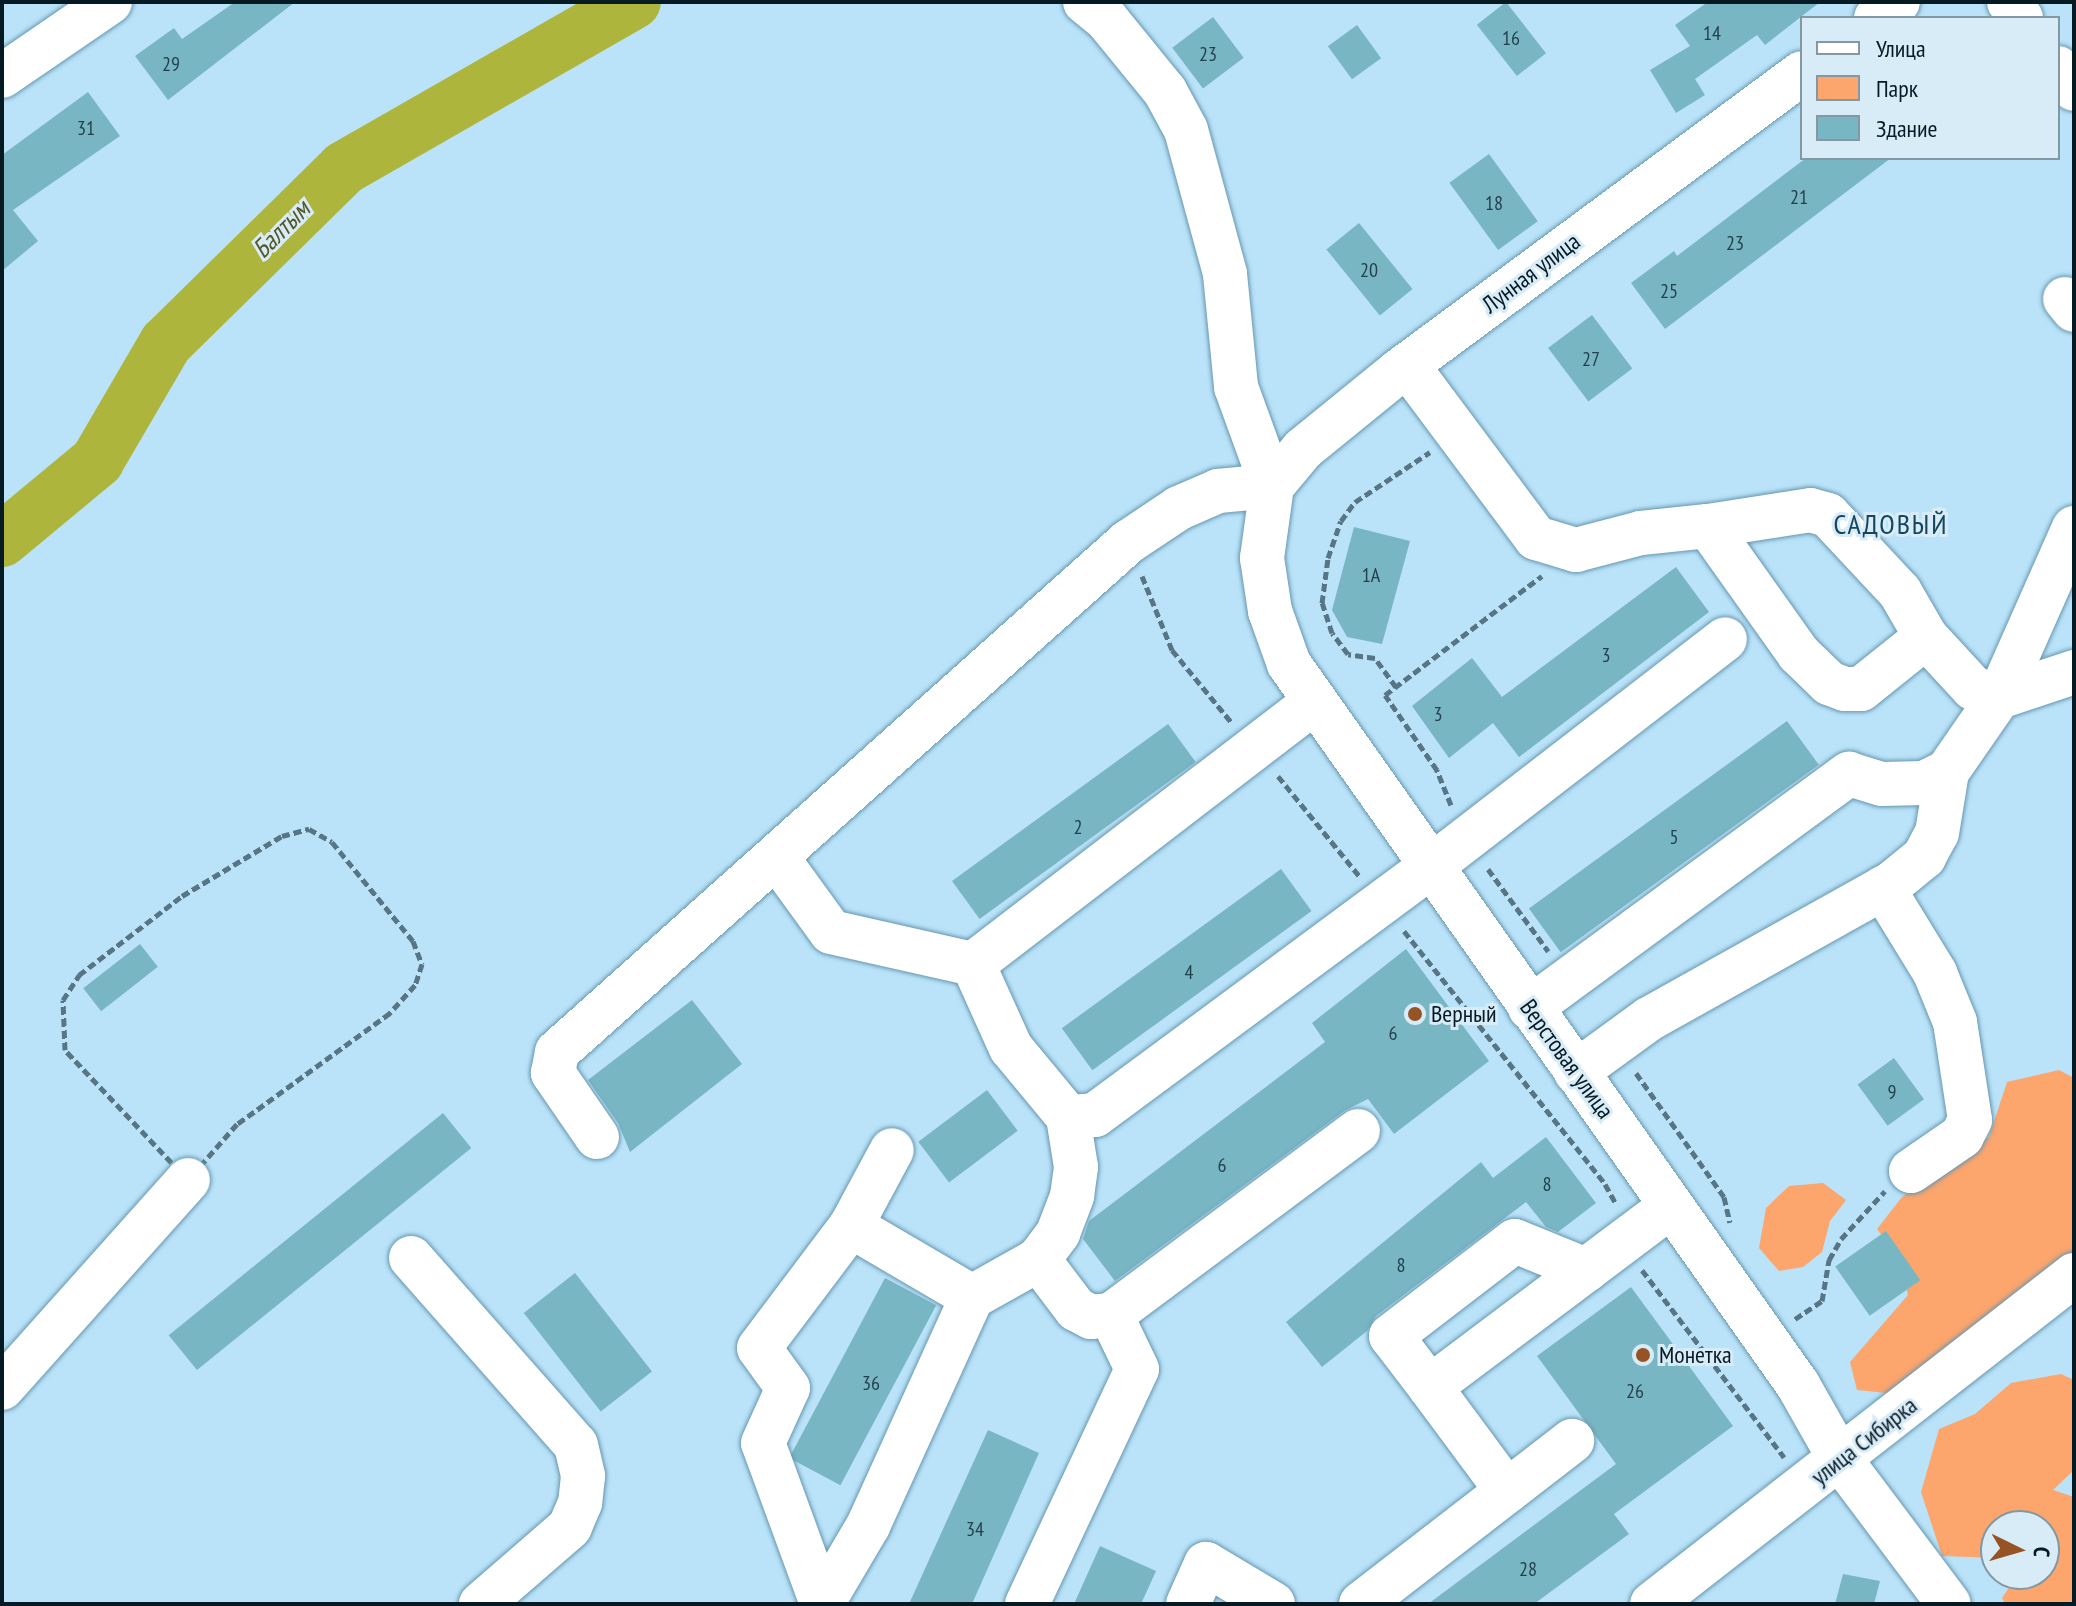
<!DOCTYPE html>
<meta charset="utf-8">
<style>
body{margin:0}
#map{position:relative;width:2076px;height:1606px;overflow:hidden;background:#bae3f9;font-family:"PT Sans Narrow",sans-serif}
div>[style]{position:absolute}
[style*='--x']{left:calc(var(--x)*1px);top:calc(var(--y)*1px);width:calc(var(--w)*1px);rotate:calc(var(--a)*1deg)}
.green>*{inset:0;background:#fca56d}
.river>*{height:54px;margin:-27px;padding:0 27px;transform-origin:27px;border-radius:27px;background:#aeb53c}
.building>*{inset:0;background:#79b6c4;transform-origin:0 0}
.path>*{height:5px;margin-top:-2.5px;transform-origin:0;background:repeating-linear-gradient(90deg,#577584 0 8px,transparent 0 12px)}
.roads{filter:drop-shadow(0 0 2px #6697b1) drop-shadow(0 0 2px #6697b1)}
.minor>*{height:44px;margin:-22px;padding:0 22px;transform-origin:22px;border-radius:22px;background:#fff}
.dots>*{width:22px;height:22px;translate:-50% -50%;box-sizing:border-box;border:4px solid #d8ecf8;border-radius:50%}
span{translate:-50% -50%;white-space:nowrap;text-align:center;line-height:1.15;-webkit-text-stroke:6px #d8ecf8;paint-order:stroke}
.number-label{font-size:20px;color:#23414c}
.number-label span{-webkit-text-stroke-width:0}
.street-label{font-size:24px;color:#061a24}
.poi-label{font-size:24px;color:#061a24}
.left{translate:0 -50%;text-align:left}
.water-label{font-size:26px;color:#545727;font-style:italic}
.quarter-label{font-size:28px;color:#14475f;letter-spacing:2px}
.frame{position:absolute;inset:0;border:4px solid #061a24;pointer-events:none}
.legend{position:absolute;left:1800px;top:16px;width:260px;height:144px;box-sizing:border-box;background:#d8ecf8;border:2px solid #8498a3;margin:0;padding:10px 14px;list-style:none;font-size:24px;color:#061a24}
.legend li{display:flex;align-items:center;gap:16px;height:40px}
.legend b{width:40px;border:2px solid #8498a3}
.north{position:absolute;left:1980px;top:1510px;width:80px;height:80px;box-sizing:border-box;background:#d8ecf8;border:2px solid #8498a3;border-radius:50%;rotate:95deg;font-size:22px;font-weight:700;line-height:32px;text-align:center;color:#061a24}
.north::after{content:'';display:block;margin:auto;width:28px;height:36px;background:#965324;clip-path:polygon(50% 0,100% 100%,50% 72%,0 100%)}
</style>
<div id="map">
<div class="green">
<div style="clip-path:polygon(2059px 1070px,2074px 1078px,2074px 1257px,1896px 1394px,1857px 1390px,1850px 1362px,1908px 1295px,1899px 1259px,1877px 1229px,1902px 1197px,1989px 1137px,2007px 1082px)"></div>
<div style="clip-path:polygon(1823px 1183px,1846px 1200px,1830px 1221px,1822px 1252px,1803px 1267px,1779px 1271px,1759px 1248px,1766px 1208px,1789px 1186px)"></div>
<div style="clip-path:polygon(2061px 1374px,2074px 1380px,2074px 1470px,2053px 1490px,2074px 1497px,2074px 1604px,2005px 1604px,2002px 1598px,2018px 1574px,2044px 1574px,2044px 1526px,1996px 1526px,1996px 1558px,1942px 1556px,1921px 1492px,1939px 1429px,1975px 1414px,2011px 1383px)"></div>
</div>
<div class="river">
<div style="--x:2;--y:540;--w:124;--a:-39.7"></div>
<div style="--x:97;--y:461;--w:137;--a:-59.7"></div>
<div style="--x:166;--y:343;--w:250;--a:-44.5"></div>
<div style="--x:344;--y:168;--w:334;--a:-29.8"></div>
</div>
<div class="building">
<div style="clip-path:polygon(235px 2px,295px 2px,168px 100px,135px 56px,174px 28px,182px 39px)"></div>
<div style="left:1506px;top:2px;width:65px;height:37px;rotate:52deg"></div>
<div style="clip-path:polygon(1708px 2px,1820px 2px,1765px 45px,1757px 35px,1695px 79px,1705px 95px,1676px 113px,1650px 70px,1690px 46px,1675px 25px)"></div>
<div style="left:1213px;top:17px;width:51px;height:51px;rotate:53deg"></div>
<div style="left:1357px;top:25px;width:41px;height:36px;rotate:54deg"></div>
<div style="clip-path:polygon(88px 92px,120px 136px,13px 210px,38px 241px,2px 271px,2px 155px)"></div>
<div style="left:1489px;top:154px;width:83px;height:49px;rotate:54deg"></div>
<div style="clip-path:polygon(1806px 158px,1891px 158px,1665px 329px,1631px 283px,1674px 251px,1677px 256px)"></div>
<div style="left:1359px;top:223px;width:85px;height:42px;rotate:51deg"></div>
<div style="left:1592px;top:315px;width:67px;height:55px;rotate:53deg"></div>
<div style="clip-path:polygon(1354px 527px,1410px 541px,1382px 644px,1347px 637px,1332px 610px)"></div>
<div style="clip-path:polygon(1676px 567px,1709px 612px,1519px 757px,1493px 723px,1449px 758px,1412px 706px,1472px 658px,1502px 697px)"></div>
<div style="left:1787px;top:721px;width:54px;height:319px;rotate:54deg"></div>
<div style="left:1168px;top:724px;width:47px;height:267px;rotate:54deg"></div>
<div style="left:1281px;top:869px;width:52px;height:271px;rotate:54deg"></div>
<div style="left:140px;top:944px;width:29px;height:72px;rotate:52deg"></div>
<div style="clip-path:polygon(1406px 949px,1489px 1061px,1394px 1134px,1368px 1099px,1344px 1111px,1115px 1281px,1083px 1239px,1089px 1221px,1325px 1042px,1312px 1023px)"></div>
<div style="clip-path:polygon(692px 1000px,742px 1064px,630px 1152px,618px 1123px,588px 1080px)"></div>
<div style="left:1894px;top:1058px;width:51px;height:45px;rotate:54deg"></div>
<div style="left:987px;top:1090px;width:51px;height:86px;rotate:53deg"></div>
<div style="left:443px;top:1113px;width:45px;height:353px;rotate:51deg"></div>
<div style="clip-path:polygon(1546px 1137px,1596px 1203px,1558px 1232px,1546px 1227px,1526px 1202px,1376px 1316px,1367px 1331px,1322px 1367px,1286px 1322px,1481px 1162px,1493px 1178px)"></div>
<div style="left:1886px;top:1231px;width:60px;height:62px;rotate:55deg"></div>
<div style="left:575px;top:1273px;width:125px;height:65px;rotate:52deg"></div>
<div style="left:885px;top:1278px;width:58px;height:204px;rotate:28deg"></div>
<div style="clip-path:polygon(1631px 1287px,1733px 1426px,1614px 1514px,1629px 1534px,1534px 1604px,1428px 1604px,1616px 1464px,1537px 1356px)"></div>
<div style="clip-path:polygon(988px 1430px,1039px 1453px,972px 1604px,909px 1604px)"></div>
<div style="clip-path:polygon(1100px 1546px,1156px 1571px,1141px 1604px,1074px 1604px)"></div>
<div style="clip-path:polygon(1843px 1574px,1880px 1581px,1874px 1604px,1835px 1604px)"></div>
</div>
<div class="path">
<div style="--x:1142;--y:576;--w:80;--a:67.9"></div>
<div style="--x:1172;--y:650;--w:94;--a:50.6"></div>
<div style="--x:1396;--y:687;--w:36;--a:-126"></div>
<div style="--x:1375;--y:658;--w:27;--a:-172"></div>
<div style="--x:1348;--y:654;--w:26;--a:-127"></div>
<div style="--x:1332;--y:633;--w:32;--a:-108"></div>
<div style="--x:1322;--y:603;--w:45;--a:-82.4"></div>
<div style="--x:1328;--y:558;--w:39;--a:-71"></div>
<div style="--x:1341;--y:521;--w:24;--a:-54"></div>
<div style="--x:1355;--y:502;--w:90;--a:-33.7"></div>
<div style="--x:1278;--y:776;--w:130;--a:50.9"></div>
<div style="--x:1451;--y:805;--w:38;--a:-112"></div>
<div style="--x:1437;--y:770;--w:91;--a:-124.7"></div>
<div style="--x:1385;--y:695;--w:197;--a:-37.2"></div>
<div style="--x:309;--y:829;--w:26;--a:29"></div>
<div style="--x:332;--y:842;--w:128;--a:50.7"></div>
<div style="--x:413;--y:941;--w:25;--a:69"></div>
<div style="--x:422;--y:964;--w:22;--a:108"></div>
<div style="--x:415;--y:985;--w:38;--a:132"></div>
<div style="--x:390;--y:1013;--w:189;--a:144"></div>
<div style="--x:237;--y:1124;--w:74;--a:131.2"></div>
<div style="--x:188;--y:1180;--w:179;--a:-133.4"></div>
<div style="--x:65;--y:1050;--w:50;--a:-92.3"></div>
<div style="--x:63;--y:1000;--w:30;--a:-57"></div>
<div style="--x:79;--y:975;--w:130;--a:-37.5"></div>
<div style="--x:182;--y:896;--w:117;--a:-31"></div>
<div style="--x:282;--y:836;--w:28;--a:-15"></div>
<div style="--x:1488;--y:869;--w:102;--a:53.8"></div>
<div style="--x:1404;--y:931;--w:323;--a:51.5"></div>
<div style="--x:1605;--y:1184;--w:23;--a:61"></div>
<div style="--x:1636;--y:1073;--w:152;--a:54.6"></div>
<div style="--x:1724;--y:1197;--w:26;--a:77"></div>
<div style="--x:1642;--y:1270;--w:235;--a:52.8"></div>
<div style="--x:1795;--y:1319;--w:32;--a:-34"></div>
<div style="--x:1822;--y:1301;--w:42;--a:-80.3"></div>
<div style="--x:1829;--y:1260;--w:24;--a:-60"></div>
<div style="--x:1841;--y:1239;--w:65;--a:-47.5"></div>
</div>
<div class="roads">
<div class="minor">
<div style="--x:1085;--y:2;--w:28;--a:39"></div>
<div style="--x:1107;--y:20;--w:92;--a:50.8"></div>
<div style="--x:1165;--y:91;--w:44;--a:61.7"></div>
<div style="--x:1186;--y:130;--w:149;--a:74.8"></div>
<div style="--x:1225;--y:274;--w:114;--a:84.4"></div>
<div style="--x:1236;--y:387;--w:105;--a:70"></div>
<div style="--x:2009;--y:2;--w:20;--a:53"></div>
<div style="--x:1876;--y:18;--w:27;--a:-36"></div>
<div style="--x:2058;--y:68;--w:26;--a:53"></div>
<div style="--x:2;--y:76;--w:131;--a:-34.4"></div>
<div style="--x:2065;--y:299;--w:14;--a:51"></div>
<div style="--x:1407;--y:365;--w:216;--a:53.3"></div>
<div style="--x:1536;--y:538;--w:42;--a:16.7"></div>
<div style="--x:1576;--y:550;--w:67;--a:-14.7"></div>
<div style="--x:1641;--y:533;--w:67;--a:-6"></div>
<div style="--x:1708;--y:526;--w:157;--a:54.6"></div>
<div style="--x:1799;--y:654;--w:42;--a:44"></div>
<div style="--x:1829;--y:683;--w:17;--a:21"></div>
<div style="--x:1845;--y:689;--w:16;--a:0"></div>
<div style="--x:1861;--y:689;--w:83;--a:-38.7"></div>
<div style="--x:1926;--y:637;--w:52;--a:-120"></div>
<div style="--x:1900;--y:592;--w:105;--a:-133.1"></div>
<div style="--x:1828;--y:515;--w:18;--a:-164"></div>
<div style="--x:1811;--y:510;--w:104;--a:171.2"></div>
<div style="--x:1272;--y:486;--w:73;--a:97.9"></div>
<div style="--x:1262;--y:558;--w:54;--a:81.4"></div>
<div style="--x:1270;--y:611;--w:56;--a:70.3"></div>
<div style="--x:1289;--y:664;--w:883;--a:54.78"></div>
<div style="--x:1798;--y:1385;--w:85;--a:60.4"></div>
<div style="--x:1840;--y:1459;--w:181;--a:53.1"></div>
<div style="--x:1272;--y:486;--w:48;--a:-50"></div>
<div style="--x:1303;--y:449;--w:124;--a:-39.1"></div>
<div style="--x:1399;--y:371;--w:501;--a:-36.48"></div>
<div style="--x:1926;--y:637;--w:69;--a:47.3"></div>
<div style="--x:1973;--y:688;--w:28;--a:19"></div>
<div style="--x:1999;--y:697;--w:79;--a:-18.4"></div>
<div style="--x:778;--y:859;--w:90;--a:54"></div>
<div style="--x:831;--y:932;--w:146;--a:12.7"></div>
<div style="--x:973;--y:964;--w:92;--a:65.7"></div>
<div style="--x:1011;--y:1048;--w:89;--a:50.4"></div>
<div style="--x:1068;--y:1117;--w:27;--a:-4"></div>
<div style="--x:1095;--y:1115;--w:415;--a:-36.5"></div>
<div style="--x:1429;--y:868;--w:374;--a:-37.7"></div>
<div style="--x:1883;--y:888;--w:100;--a:58.5"></div>
<div style="--x:1935;--y:973;--w:53;--a:67.8"></div>
<div style="--x:1955;--y:1022;--w:99;--a:81.3"></div>
<div style="--x:1970;--y:1120;--w:18;--a:117"></div>
<div style="--x:1962;--y:1136;--w:62;--a:145.5"></div>
<div style="--x:973;--y:964;--w:431;--a:-37.5"></div>
<div style="--x:1530;--y:1008;--w:396;--a:-36.3"></div>
<div style="--x:1849;--y:774;--w:34;--a:17"></div>
<div style="--x:1882;--y:784;--w:42;--a:-1.4"></div>
<div style="--x:1924;--y:783;--w:25;--a:-26"></div>
<div style="--x:1947;--y:772;--w:91;--a:-55.3"></div>
<div style="--x:1999;--y:697;--w:185;--a:-66.1"></div>
<div style="--x:1576;--y:1072;--w:90;--a:-36"></div>
<div style="--x:1649;--y:1019;--w:277;--a:-29.2"></div>
<div style="--x:1891;--y:884;--w:43;--a:-39.3"></div>
<div style="--x:1924;--y:857;--w:27;--a:-62"></div>
<div style="--x:1937;--y:833;--w:62;--a:-80.7"></div>
<div style="--x:597;--y:1137;--w:78;--a:-124.5"></div>
<div style="--x:553;--y:1073;--w:21;--a:-79"></div>
<div style="--x:557;--y:1052;--w:766;--a:-41.77"></div>
<div style="--x:1128;--y:542;--w:61;--a:-33.7"></div>
<div style="--x:1179;--y:508;--w:43;--a:-23.6"></div>
<div style="--x:1218;--y:491;--w:54;--a:-5.3"></div>
<div style="--x:851;--y:1226;--w:140;--a:30.4"></div>
<div style="--x:411;--y:1258;--w:249;--a:48.6"></div>
<div style="--x:576;--y:1445;--w:32;--a:77"></div>
<div style="--x:583;--y:1476;--w:27;--a:96"></div>
<div style="--x:580;--y:1503;--w:26;--a:113"></div>
<div style="--x:570;--y:1527;--w:118;--a:139.1"></div>
<div style="--x:1038;--y:1259;--w:63;--a:52.8"></div>
<div style="--x:1076;--y:1309;--w:17;--a:28"></div>
<div style="--x:1091;--y:1317;--w:20;--a:-6"></div>
<div style="--x:1111;--y:1315;--w:308;--a:-36.7"></div>
<div style="--x:1430;--y:1387;--w:64;--a:-127.4"></div>
<div style="--x:1391;--y:1336;--w:156;--a:-37.5"></div>
<div style="--x:1515;--y:1241;--w:77;--a:22.2"></div>
<div style="--x:2;--y:1388;--w:279;--a:-48.2"></div>
<div style="--x:1507;--y:1491;--w:129;--a:-126.5"></div>
<div style="--x:1430;--y:1387;--w:301;--a:-36.9"></div>
<div style="--x:822;--y:1604;--w:91;--a:-59.5"></div>
<div style="--x:868;--y:1526;--w:252;--a:-65.6"></div>
<div style="--x:972;--y:1297;--w:76;--a:-29.3"></div>
<div style="--x:1038;--y:1260;--w:34;--a:-53"></div>
<div style="--x:1058;--y:1233;--w:40;--a:-69"></div>
<div style="--x:1072;--y:1196;--w:29;--a:-82"></div>
<div style="--x:1076;--y:1167;--w:51;--a:-99.1"></div>
<div style="--x:822;--y:1604;--w:171;--a:-110.1"></div>
<div style="--x:763;--y:1443;--w:60;--a:-65.6"></div>
<div style="--x:788;--y:1388;--w:49;--a:-125.9"></div>
<div style="--x:759;--y:1348;--w:153;--a:-53"></div>
<div style="--x:851;--y:1226;--w:86;--a:-61.7"></div>
<div style="--x:1027;--y:1604;--w:259;--a:-64.9"></div>
<div style="--x:1137;--y:1369;--w:60;--a:-115.7"></div>
<div style="--x:1188;--y:1604;--w:44;--a:-65.8"></div>
<div style="--x:1206;--y:1564;--w:78;--a:30.8"></div>
<div style="--x:1361;--y:1604;--w:267;--a:-37.7"></div>
<div style="--x:1652;--y:1604;--w:535;--a:-37.94"></div>
</div>
</div>
<div class="dots">
<div style="left:1415px;top:1014px;background:#965324"></div>
<div style="left:1643px;top:1355px;background:#965324"></div>
</div>
<div class="number-label">
<span style="left:1712px;top:33px">14</span>
<span style="left:1511px;top:38px">16</span>
<span style="left:1208px;top:54px">23</span>
<span style="left:171px;top:64px">29</span>
<span style="left:86px;top:128px">31</span>
<span style="left:1799px;top:197px">21</span>
<span style="left:1494px;top:203px">18</span>
<span style="left:1735px;top:243px">23</span>
<span style="left:1369px;top:270px">20</span>
<span style="left:1669px;top:291px">25</span>
<span style="left:1591px;top:359px">27</span>
<span style="left:1371px;top:575px">1А</span>
<span style="left:1606px;top:655px">3</span>
<span style="left:1438px;top:714px">3</span>
<span style="left:1078px;top:827px">2</span>
<span style="left:1674px;top:837px">5</span>
<span style="left:1189px;top:972px">4</span>
<span style="left:1393px;top:1033px">6</span>
<span style="left:1892px;top:1092px">9</span>
<span style="left:1222px;top:1165px">6</span>
<span style="left:1547px;top:1184px">8</span>
<span style="left:1401px;top:1265px">8</span>
<span style="left:871px;top:1383px">36</span>
<span style="left:1635px;top:1391px">26</span>
<span style="left:975px;top:1529px">34</span>
<span style="left:1528px;top:1569px">28</span>
</div>
<div class="street-label">
<span style="left:1531px;top:273px;rotate:-37deg">Лунная улица</span>
<span style="left:1567px;top:1059px;rotate:54deg">Верстовая улица</span>
<span style="left:1864px;top:1441px;rotate:-38deg">улица Сибирка</span>
</div>
<div class="poi-label">
<span class="left" style="left:1431px;top:1014px">Верный</span>
<span class="left" style="left:1659px;top:1355px">Монетка</span>
</div>
<div class="water-label">
<span style="left:281px;top:229px;rotate:-45deg">Балтым</span>
</div>
<div class="quarter-label">
<span style="left:1891px;top:524px">САДОВЫЙ</span>
</div>
<div class="frame"></div>
<ul class="legend">
<li><b style="height:10px;background:#fff"></b>Улица</li>
<li><b style="height:22px;background:#fca56d"></b>Парк</li>
<li><b style="height:22px;background:#79b6c4"></b>Здание</li>
</ul>
<div class="north">С</div>
</div>
